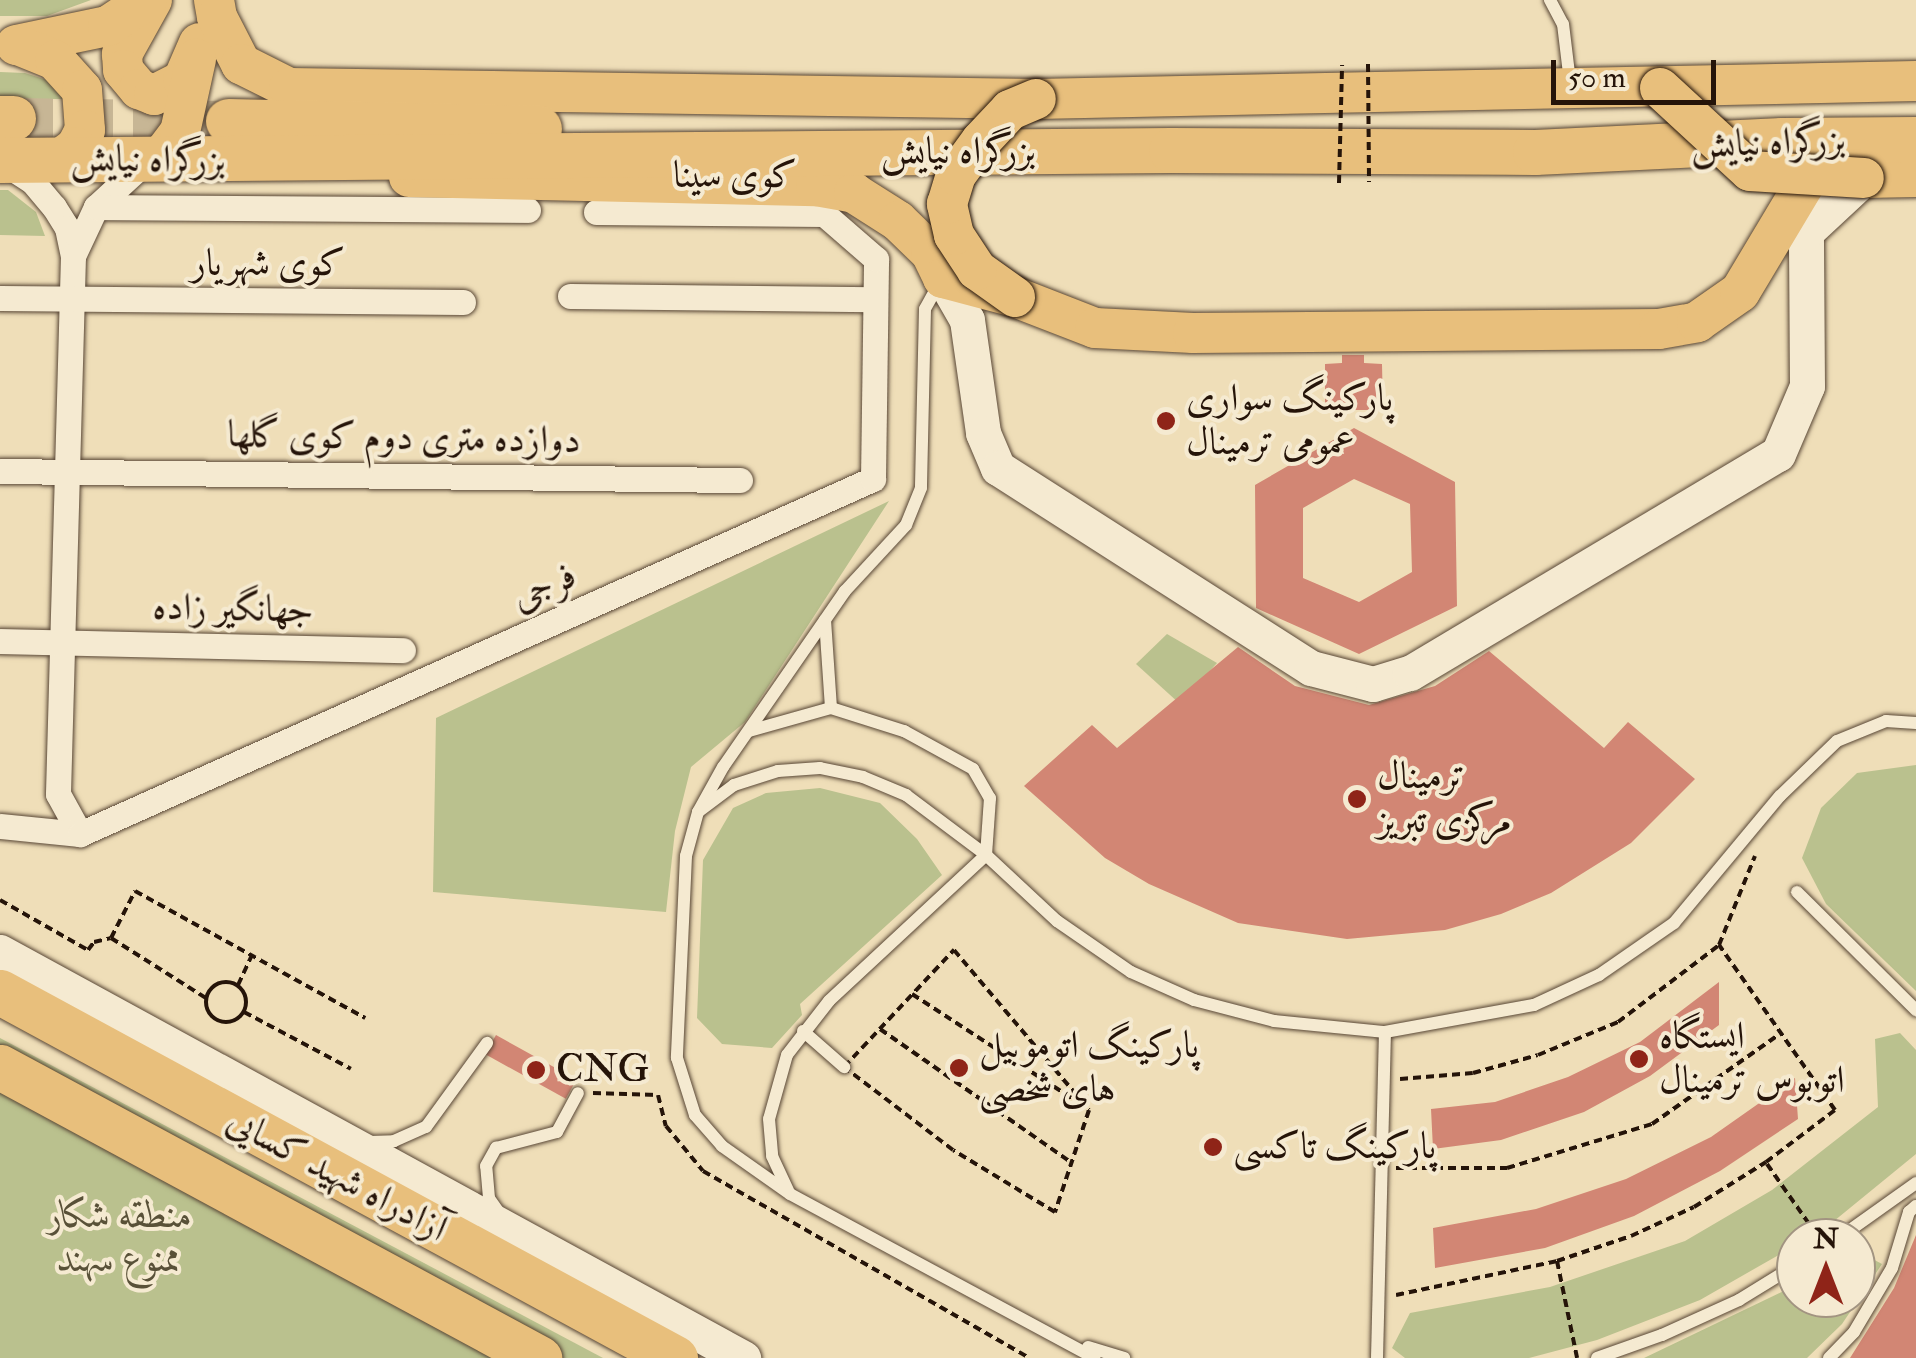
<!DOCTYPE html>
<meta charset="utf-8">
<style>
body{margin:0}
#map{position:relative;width:1916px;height:1358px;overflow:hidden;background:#efdeb8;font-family:"IM FELL Double Pica",Amiri,serif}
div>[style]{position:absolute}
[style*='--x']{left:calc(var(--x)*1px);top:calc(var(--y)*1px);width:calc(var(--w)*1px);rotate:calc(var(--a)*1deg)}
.green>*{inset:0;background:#bac18e}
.building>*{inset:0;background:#d28674;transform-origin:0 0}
.primary-tunnel>*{height:40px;margin-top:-20px;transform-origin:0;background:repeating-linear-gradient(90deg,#c7b695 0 40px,transparent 0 60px)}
.path>*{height:4px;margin-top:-2px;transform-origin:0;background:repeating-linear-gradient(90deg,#251409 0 8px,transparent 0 13px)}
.path>.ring{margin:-2px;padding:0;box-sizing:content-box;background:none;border:4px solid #251409;border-radius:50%}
.roads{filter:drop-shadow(0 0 2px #584635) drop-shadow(0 0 2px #584635)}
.lane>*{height:12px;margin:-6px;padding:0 6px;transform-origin:6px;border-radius:6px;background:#f5ead1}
.street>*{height:25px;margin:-12.5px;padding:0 12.5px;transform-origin:12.5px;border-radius:12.5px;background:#f5ead1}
.secondary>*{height:35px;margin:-17.5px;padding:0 17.5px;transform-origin:17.5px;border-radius:17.5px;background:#f5ead1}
.primary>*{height:40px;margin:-20px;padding:0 20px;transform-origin:20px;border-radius:20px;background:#e8bf7c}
.highway>*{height:45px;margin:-22.5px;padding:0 22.5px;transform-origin:22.5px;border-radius:22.5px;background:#e8bf7c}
.path-bridge>*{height:4px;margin-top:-2px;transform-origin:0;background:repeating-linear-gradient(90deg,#251409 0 8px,transparent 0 13px)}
.bridges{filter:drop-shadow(0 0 2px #251409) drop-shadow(0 0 2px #251409)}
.primary-bridge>*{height:40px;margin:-20px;padding:0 20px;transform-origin:20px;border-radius:20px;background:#e8bf7c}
.dots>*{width:28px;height:28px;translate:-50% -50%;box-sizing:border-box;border:5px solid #f5ead1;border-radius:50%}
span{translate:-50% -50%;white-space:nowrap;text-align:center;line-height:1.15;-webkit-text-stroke:8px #f5ead1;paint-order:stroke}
.street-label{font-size:38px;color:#251409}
.poi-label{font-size:38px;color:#251409}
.left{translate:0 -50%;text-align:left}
.park-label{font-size:38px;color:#595138;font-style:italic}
.north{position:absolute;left:1776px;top:1218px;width:100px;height:100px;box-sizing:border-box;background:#f5ead1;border:2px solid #a29481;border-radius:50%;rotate:0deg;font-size:28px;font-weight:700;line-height:40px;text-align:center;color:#251409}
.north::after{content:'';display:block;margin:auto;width:35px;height:45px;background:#8f2418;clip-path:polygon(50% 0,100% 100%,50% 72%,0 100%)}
.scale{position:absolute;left:1551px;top:60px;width:165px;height:45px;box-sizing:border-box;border:5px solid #251409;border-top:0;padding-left:12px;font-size:30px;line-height:35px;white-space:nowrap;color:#251409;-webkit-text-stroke:8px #f5ead1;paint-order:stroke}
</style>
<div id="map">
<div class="green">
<div style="clip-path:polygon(0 0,91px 0,47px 16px,0 16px)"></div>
<div style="clip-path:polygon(0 72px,25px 73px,47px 80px,63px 99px,0 99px)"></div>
<div style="clip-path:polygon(0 190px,8px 190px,36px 212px,45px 236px,0 235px)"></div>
<div style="clip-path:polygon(889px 501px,745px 722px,691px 767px,675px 831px,666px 912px,433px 892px,436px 718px)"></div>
<div style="clip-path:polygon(1167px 634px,1217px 663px,1180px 704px,1136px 664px)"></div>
<div style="clip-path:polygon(1916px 765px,1916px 991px,1826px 904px,1802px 858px,1821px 808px,1857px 773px)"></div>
<div style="clip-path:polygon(820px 788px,880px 803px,917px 839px,942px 875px,800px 1004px,802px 1015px,772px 1048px,722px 1044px,697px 1018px,703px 860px,733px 808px,766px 793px)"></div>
<div style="clip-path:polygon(1900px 1033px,1916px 1050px,1916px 1154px,1823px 1230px,1809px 1238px,1796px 1238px,1796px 1245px,1700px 1300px,1597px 1340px,1529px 1358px,1405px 1358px,1392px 1348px,1410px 1313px,1550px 1287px,1685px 1241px,1772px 1190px,1878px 1107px,1875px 1039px)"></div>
<div style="clip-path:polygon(0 1038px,603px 1358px,0 1358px)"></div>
<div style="clip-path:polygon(1856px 1250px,1882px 1264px,1842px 1324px,1807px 1358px,1644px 1358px,1796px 1285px,1796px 1298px,1856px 1298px)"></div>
</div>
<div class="building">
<div style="clip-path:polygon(1342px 355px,1364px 355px,1364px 363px,1382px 364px,1383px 410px,1325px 410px,1325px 364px,1342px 363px)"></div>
<div style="clip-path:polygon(evenodd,1354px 428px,1455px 482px,1457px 606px,1359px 654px,1256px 608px,1255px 485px,1354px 428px,1354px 479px,1410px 504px,1412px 572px,1359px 602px,1303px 578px,1303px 508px,1354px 479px)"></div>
<div style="clip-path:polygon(1238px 647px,1295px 686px,1369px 705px,1435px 686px,1489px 651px,1604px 748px,1628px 722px,1695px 779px,1631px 843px,1551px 893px,1501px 914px,1445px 930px,1347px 939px,1238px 923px,1149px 884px,1105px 858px,1024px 786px,1092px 725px,1117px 748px)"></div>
<div style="clip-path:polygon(1719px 982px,1719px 1025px,1650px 1076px,1584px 1112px,1501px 1140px,1433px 1149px,1431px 1109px,1495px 1102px,1568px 1077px,1640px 1042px)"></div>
<div style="left:496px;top:1035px;width:92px;height:22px;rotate:29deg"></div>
<div style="clip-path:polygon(1795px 1078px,1798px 1119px,1720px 1171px,1634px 1216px,1545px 1248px,1435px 1268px,1433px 1228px,1536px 1209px,1626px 1179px,1711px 1137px)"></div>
<div style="clip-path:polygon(1916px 1235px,1916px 1358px,1850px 1358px,1894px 1288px)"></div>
</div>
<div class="primary-tunnel">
<div style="--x:13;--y:118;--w:215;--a:0.8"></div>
</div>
<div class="path">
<div style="--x:0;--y:900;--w:101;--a:29.6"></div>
<div style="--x:88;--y:950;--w:10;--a:-53"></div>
<div style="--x:94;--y:942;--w:17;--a:-13"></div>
<div style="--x:111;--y:938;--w:112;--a:32.3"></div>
<div style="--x:111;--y:938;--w:53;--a:-62.9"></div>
<div style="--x:135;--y:891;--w:263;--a:28.9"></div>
<div style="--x:954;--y:950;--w:209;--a:49.8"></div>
<div style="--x:1089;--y:1110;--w:108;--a:108.4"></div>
<div style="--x:1055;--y:1212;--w:119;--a:-148.7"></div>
<div style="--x:953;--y:1150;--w:137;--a:-142.7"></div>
<div style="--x:844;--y:1067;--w:161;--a:-46.8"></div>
<div class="ring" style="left:206px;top:982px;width:36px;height:36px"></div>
<div style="--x:238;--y:985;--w:35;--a:-65"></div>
<div style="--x:912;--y:994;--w:205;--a:33.1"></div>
<div style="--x:244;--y:1012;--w:121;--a:28"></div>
<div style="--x:880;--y:1029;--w:233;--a:34.9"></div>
<div style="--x:1400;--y:1079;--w:73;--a:-4.7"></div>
<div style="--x:1473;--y:1073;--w:67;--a:-15.5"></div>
<div style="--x:1538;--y:1055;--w:87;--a:-22.4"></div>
<div style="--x:1618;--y:1022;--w:127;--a:-37.3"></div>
<div style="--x:1719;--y:945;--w:96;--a:-68"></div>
<div style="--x:593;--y:1093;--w:65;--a:1.8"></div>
<div style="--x:658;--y:1095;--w:32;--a:76"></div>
<div style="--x:666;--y:1126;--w:58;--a:50.6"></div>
<div style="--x:703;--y:1171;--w:376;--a:29.8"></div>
<div style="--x:1767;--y:1164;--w:90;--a:54.9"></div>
<div style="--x:1396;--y:1168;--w:111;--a:0"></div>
<div style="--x:1507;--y:1168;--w:152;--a:-16.9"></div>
<div style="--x:1652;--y:1124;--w:158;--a:-35.2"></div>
<div style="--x:1557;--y:1261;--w:99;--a:78.3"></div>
<div style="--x:1396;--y:1295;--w:165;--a:-11.9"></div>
<div style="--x:1557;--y:1261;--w:78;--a:-18.7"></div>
<div style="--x:1631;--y:1236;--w:69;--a:-24.7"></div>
<div style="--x:1694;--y:1207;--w:85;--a:-32"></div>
<div style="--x:1766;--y:1162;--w:86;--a:-37"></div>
<div style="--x:1835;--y:1110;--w:202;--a:-125.1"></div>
</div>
<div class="roads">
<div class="lane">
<div style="--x:1550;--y:0;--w:27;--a:62"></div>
<div style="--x:1563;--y:24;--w:58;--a:83.1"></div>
<div style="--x:941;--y:280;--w:33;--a:119"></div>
<div style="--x:925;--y:309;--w:179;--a:91.3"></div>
<div style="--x:921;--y:488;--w:40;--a:112"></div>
<div style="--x:906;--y:525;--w:90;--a:132.7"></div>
<div style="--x:845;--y:591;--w:214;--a:124.7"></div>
<div style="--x:723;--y:767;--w:51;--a:119.1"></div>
<div style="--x:698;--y:812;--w:46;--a:105.3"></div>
<div style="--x:686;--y:856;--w:202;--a:92.6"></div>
<div style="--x:677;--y:1058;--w:60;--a:72.5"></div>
<div style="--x:695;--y:1115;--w:41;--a:48.9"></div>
<div style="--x:722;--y:1146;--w:83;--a:35.2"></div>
<div style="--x:790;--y:1194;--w:346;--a:28.3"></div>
<div style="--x:825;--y:620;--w:88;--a:86.1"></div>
<div style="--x:749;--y:731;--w:85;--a:-15.7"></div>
<div style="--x:831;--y:708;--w:77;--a:17.5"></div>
<div style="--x:904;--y:731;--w:79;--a:28.8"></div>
<div style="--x:973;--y:769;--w:34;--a:60"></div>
<div style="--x:990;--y:798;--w:57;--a:94"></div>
<div style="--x:986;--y:855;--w:214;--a:137.1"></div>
<div style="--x:829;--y:1001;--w:68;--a:127.9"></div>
<div style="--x:787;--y:1055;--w:66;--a:105.7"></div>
<div style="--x:769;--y:1119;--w:37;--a:85"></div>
<div style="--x:772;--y:1156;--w:40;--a:65"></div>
<div style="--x:698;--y:812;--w:45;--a:-36.9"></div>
<div style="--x:734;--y:785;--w:46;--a:-17.7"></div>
<div style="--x:778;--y:771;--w:42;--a:-4.1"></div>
<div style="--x:820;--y:768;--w:44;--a:11.8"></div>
<div style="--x:863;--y:777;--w:47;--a:22.7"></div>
<div style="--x:906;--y:795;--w:100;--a:36.9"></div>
<div style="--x:986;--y:855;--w:97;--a:42.9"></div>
<div style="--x:1057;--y:921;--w:90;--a:34.6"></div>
<div style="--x:1131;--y:972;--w:69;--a:24"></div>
<div style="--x:1194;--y:1000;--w:83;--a:14.7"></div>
<div style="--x:1274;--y:1021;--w:112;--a:5.7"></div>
<div style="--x:1385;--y:1032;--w:151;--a:-10.3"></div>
<div style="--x:1534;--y:1005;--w:72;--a:-24.8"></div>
<div style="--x:1599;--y:975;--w:91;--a:-34.7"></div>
<div style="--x:1674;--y:923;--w:165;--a:-50.2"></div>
<div style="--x:1780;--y:796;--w:79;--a:-44"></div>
<div style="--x:1837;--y:741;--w:53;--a:-22.2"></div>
<div style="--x:1886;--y:721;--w:30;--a:4"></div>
<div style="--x:1797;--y:892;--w:168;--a:44.8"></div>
<div style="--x:803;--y:1031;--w:55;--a:41.3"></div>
<div style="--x:370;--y:1142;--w:24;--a:-2"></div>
<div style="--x:394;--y:1141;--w:35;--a:-24"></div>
<div style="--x:426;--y:1127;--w:104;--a:-54"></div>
<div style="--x:500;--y:1214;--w:19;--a:-125"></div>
<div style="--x:489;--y:1198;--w:32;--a:-95"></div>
<div style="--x:486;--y:1166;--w:21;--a:-61"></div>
<div style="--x:496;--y:1148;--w:63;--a:-14.7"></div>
<div style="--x:557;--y:1132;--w:44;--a:-61.7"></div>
<div style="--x:1839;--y:1238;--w:95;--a:-35.5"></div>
<div style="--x:1088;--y:1347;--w:38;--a:17"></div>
<div style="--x:1377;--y:1358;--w:326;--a:-88.6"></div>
<div style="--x:1597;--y:1358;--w:69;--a:-19.5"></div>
<div style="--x:1662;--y:1335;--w:85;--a:-24.4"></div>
<div style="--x:1739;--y:1300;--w:67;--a:-31.6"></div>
<div style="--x:1829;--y:1358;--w:36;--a:-46"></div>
<div style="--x:1854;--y:1332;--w:74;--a:-59.3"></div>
<div style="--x:1892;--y:1268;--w:59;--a:-73.1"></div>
<div style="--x:1909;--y:1212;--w:9;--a:-41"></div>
</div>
<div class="street">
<div style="--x:4;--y:163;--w:33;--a:33"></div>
<div style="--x:32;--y:181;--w:34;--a:50"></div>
<div style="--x:54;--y:207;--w:25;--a:58"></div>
<div style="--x:67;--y:228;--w:29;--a:78"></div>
<div style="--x:73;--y:256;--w:54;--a:-64.9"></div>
<div style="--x:96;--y:207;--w:65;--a:-42.5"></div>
<div style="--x:96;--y:207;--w:432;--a:0.4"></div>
<div style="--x:73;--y:256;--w:538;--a:91.6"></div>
<div style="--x:58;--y:794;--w:46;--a:61.2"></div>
<div style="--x:570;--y:296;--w:304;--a:0.6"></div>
<div style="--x:0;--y:298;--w:463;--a:0.5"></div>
<div style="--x:0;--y:471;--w:740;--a:0.7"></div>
<div style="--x:0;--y:641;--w:403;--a:1.3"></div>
<div style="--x:0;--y:826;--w:80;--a:5.7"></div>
<div style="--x:80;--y:834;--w:869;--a:-24.12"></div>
<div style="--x:873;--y:479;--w:220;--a:-89.2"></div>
<div style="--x:876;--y:259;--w:69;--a:-139.1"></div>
<div style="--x:824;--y:214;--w:228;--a:-179.5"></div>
</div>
<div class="secondary">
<div style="--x:943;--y:278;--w:48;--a:60.3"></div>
<div style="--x:967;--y:320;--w:114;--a:81.9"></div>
<div style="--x:983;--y:433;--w:38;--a:67"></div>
<div style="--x:998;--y:468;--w:371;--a:32.6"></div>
<div style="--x:1311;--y:668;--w:64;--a:14.5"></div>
<div style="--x:1373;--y:684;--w:39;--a:-17"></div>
<div style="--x:1410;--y:673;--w:428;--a:-30.8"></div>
<div style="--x:1778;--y:454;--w:74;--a:-66.9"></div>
<div style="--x:1807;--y:386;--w:154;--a:-90.4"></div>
<div style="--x:1806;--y:232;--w:79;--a:-43"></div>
<div style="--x:0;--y:952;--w:847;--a:28.65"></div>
</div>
<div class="primary">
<div style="--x:152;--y:0;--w:62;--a:119.1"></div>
<div style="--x:122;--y:54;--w:16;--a:86"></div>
<div style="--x:123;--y:70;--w:25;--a:50"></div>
<div style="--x:139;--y:89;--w:16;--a:22"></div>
<div style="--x:154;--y:95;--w:33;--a:-27"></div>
<div style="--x:183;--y:80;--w:40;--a:-66.6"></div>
<div style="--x:214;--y:0;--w:17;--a:80"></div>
<div style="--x:217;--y:17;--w:53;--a:62.9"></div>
<div style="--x:241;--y:64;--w:54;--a:26.6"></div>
<div style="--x:289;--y:88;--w:747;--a:0.84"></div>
<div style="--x:1036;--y:99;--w:880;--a:-1.17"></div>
<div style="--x:16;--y:45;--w:94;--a:-11.7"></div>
<div style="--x:108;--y:26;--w:47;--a:-33.7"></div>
<div style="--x:18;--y:45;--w:40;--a:22"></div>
<div style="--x:55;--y:60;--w:40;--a:48"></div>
<div style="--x:82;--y:90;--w:40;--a:85.7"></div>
<div style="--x:85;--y:130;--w:19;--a:118"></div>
<div style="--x:76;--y:147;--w:20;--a:143"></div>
<div style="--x:147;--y:161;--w:19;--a:-25"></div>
<div style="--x:164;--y:153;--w:26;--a:-53"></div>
<div style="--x:180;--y:132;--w:75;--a:-77.6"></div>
<div style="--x:409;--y:177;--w:407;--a:1.3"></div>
<div style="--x:816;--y:186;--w:39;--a:10"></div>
<div style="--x:854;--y:193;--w:52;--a:32.5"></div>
<div style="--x:898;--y:221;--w:46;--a:44.1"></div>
<div style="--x:931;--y:253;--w:28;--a:64"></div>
<div style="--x:943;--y:278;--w:74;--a:14.8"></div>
<div style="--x:1015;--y:297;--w:86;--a:21.2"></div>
<div style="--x:1095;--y:328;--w:98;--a:2.9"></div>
<div style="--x:1193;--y:333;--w:466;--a:-0.5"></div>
<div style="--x:1659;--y:329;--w:39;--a:-10"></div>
<div style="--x:1697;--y:322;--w:52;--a:-34.9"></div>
<div style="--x:1740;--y:292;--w:136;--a:-59.1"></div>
<div style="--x:1864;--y:178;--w:52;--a:-1.1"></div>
</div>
<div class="highway">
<div style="--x:0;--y:118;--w:13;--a:0"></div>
<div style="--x:228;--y:121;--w:311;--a:1.3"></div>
<div style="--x:0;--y:160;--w:1171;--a:-0.49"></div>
<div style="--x:1171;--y:150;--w:364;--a:0.3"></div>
<div style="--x:1535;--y:152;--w:247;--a:-2.8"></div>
<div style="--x:1782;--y:140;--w:134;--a:-0.4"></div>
<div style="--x:0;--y:992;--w:768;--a:28.47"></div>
<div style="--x:0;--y:1067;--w:613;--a:28.36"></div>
</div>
</div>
<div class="path-bridge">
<div style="--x:1368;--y:64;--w:118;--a:89.5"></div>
<div style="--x:1339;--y:183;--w:118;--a:-88.5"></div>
</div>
<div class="bridges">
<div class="primary-bridge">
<div style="--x:1660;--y:88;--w:122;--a:42.7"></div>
<div style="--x:1750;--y:171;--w:114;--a:3.5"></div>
<div style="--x:1015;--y:297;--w:47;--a:-144.6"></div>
<div style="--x:977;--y:270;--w:42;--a:-123.3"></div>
<div style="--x:954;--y:235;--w:32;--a:-103"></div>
<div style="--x:947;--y:204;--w:30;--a:-73"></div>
<div style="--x:956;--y:175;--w:42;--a:-53.7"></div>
<div style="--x:981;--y:141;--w:42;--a:-46.9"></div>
<div style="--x:1010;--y:110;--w:28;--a:-23"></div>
</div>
</div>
<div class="dots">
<div style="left:1166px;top:421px;background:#8f2418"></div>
<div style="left:1357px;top:799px;background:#8f2418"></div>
<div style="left:1639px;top:1059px;background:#8f2418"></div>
<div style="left:959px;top:1068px;background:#8f2418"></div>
<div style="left:536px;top:1070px;background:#8f2418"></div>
<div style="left:1213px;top:1147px;background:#8f2418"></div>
</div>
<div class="street-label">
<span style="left:1768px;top:143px;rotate:-2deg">بزرگراه نیایش</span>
<span style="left:958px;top:152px">بزرگراه نیایش</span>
<span style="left:148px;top:160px;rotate:1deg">بزرگراه نیایش</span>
<span style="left:735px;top:176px">کوی سینا</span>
<span style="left:268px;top:264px">کوی شهریار</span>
<span style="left:404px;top:438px;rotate:1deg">دوازده متری دوم کوی گلها</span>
<span style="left:544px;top:587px;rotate:-24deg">فرجی</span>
<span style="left:233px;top:609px;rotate:1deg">جهانگیر زاده</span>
<span style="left:337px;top:1175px;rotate:28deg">آزادراه شهید کسایی</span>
</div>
<div class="poi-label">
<span class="left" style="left:1186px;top:421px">پارکینگ سواری<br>عمومی ترمینال</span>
<span class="left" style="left:1377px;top:799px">ترمینال<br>مرکزی تبریز</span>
<span class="left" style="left:1659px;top:1059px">ایستگاه<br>اتوبوس ترمینال</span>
<span class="left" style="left:979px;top:1068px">پارکینگ اتوموبیل<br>های شخصی</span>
<span class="left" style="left:556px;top:1070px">CNG</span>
<span class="left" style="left:1233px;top:1147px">پارکینگ تاکسی</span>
</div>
<div class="park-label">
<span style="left:120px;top:1238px">منطقه شکار<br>ممنوع سهند</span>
</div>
<div class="north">N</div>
<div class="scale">50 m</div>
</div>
